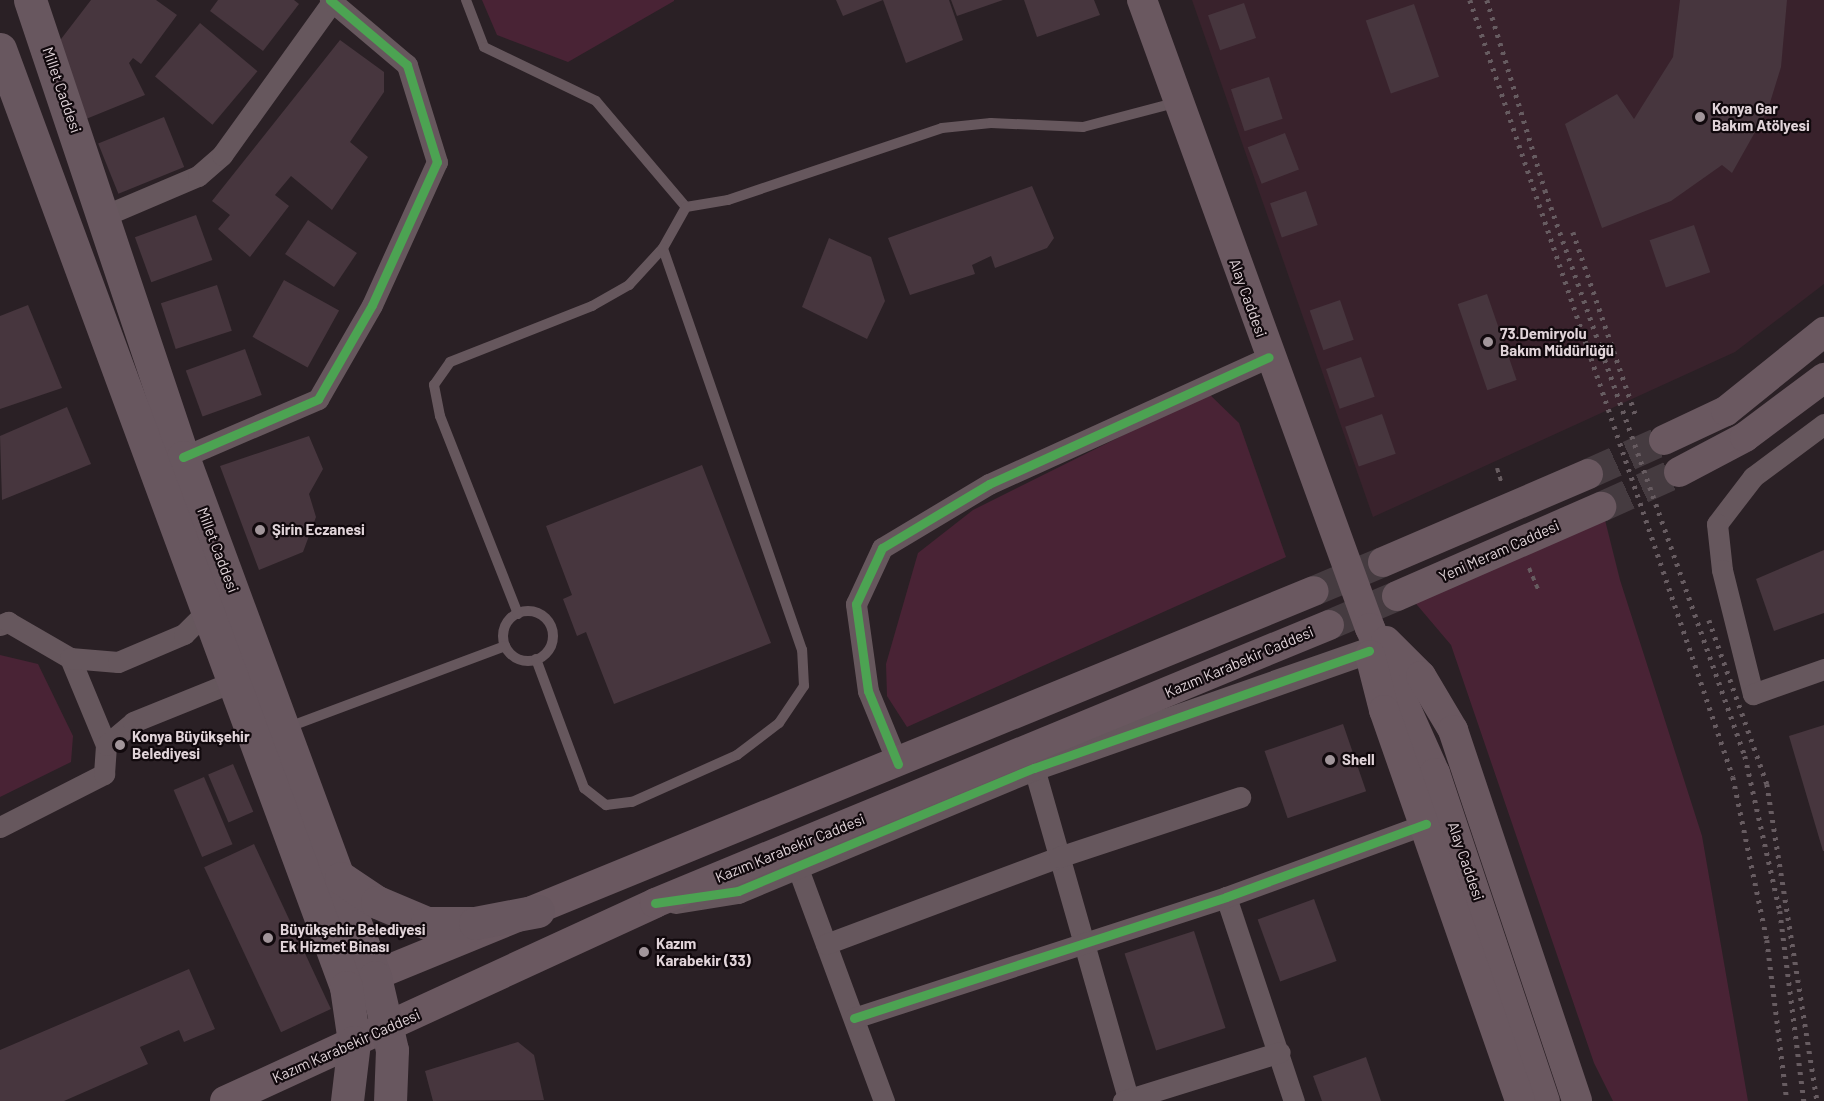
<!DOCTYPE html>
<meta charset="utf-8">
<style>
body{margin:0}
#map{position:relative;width:1824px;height:1101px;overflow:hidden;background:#2a2025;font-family:Barlow,sans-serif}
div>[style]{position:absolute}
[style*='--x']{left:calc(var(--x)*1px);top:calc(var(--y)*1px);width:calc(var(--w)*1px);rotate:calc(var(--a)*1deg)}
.built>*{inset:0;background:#39222c}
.green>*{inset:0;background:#492335}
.building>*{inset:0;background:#47363e;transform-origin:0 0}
.secondary-tunnel>*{height:30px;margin-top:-15px;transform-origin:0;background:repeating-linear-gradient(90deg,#453b40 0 30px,transparent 0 45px)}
.path>*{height:4px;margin-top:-2px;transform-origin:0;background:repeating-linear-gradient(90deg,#675c60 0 4.5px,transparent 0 9px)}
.service>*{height:10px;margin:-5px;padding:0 5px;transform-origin:5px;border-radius:5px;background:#66575d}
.service>.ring{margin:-5px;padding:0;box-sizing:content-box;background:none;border:10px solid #66575d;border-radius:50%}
.minor>*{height:21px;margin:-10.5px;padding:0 10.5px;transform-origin:10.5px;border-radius:10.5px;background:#66575d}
.tertiary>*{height:26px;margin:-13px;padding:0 13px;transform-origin:13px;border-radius:13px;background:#66575d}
.secondary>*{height:30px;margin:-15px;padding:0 15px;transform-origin:15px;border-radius:15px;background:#6a5860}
.primary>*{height:33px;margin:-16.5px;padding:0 16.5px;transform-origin:16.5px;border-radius:16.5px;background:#68575f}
.rail>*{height:4.5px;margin-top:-2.25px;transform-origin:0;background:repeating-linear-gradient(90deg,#675c61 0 3px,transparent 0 9px)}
.cycleway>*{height:9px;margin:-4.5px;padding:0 4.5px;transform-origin:4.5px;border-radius:4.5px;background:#4ca352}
.dots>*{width:16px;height:16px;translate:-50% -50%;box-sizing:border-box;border:3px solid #11090d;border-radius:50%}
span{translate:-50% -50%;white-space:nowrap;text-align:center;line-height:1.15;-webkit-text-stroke:4.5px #11090d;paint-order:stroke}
.street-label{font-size:15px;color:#e1d4d9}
.poi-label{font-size:15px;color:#e1d4d9;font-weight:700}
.left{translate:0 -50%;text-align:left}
</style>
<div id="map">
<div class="built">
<div style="clip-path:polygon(1192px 0,1824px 0,1824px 284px,1735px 352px,1373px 517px)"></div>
</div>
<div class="green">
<div style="clip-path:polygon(482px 0,674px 0,674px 1px,568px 62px,497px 35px)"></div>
<div style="clip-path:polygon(1208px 393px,1239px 423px,1286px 557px,907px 727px,887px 696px,886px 664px,918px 553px,973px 510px)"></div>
<div style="clip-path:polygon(1600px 500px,1620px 580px,1702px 836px,1748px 1101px,1613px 1101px,1594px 1063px,1451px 645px,1412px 599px)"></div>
<div style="clip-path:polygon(0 655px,38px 664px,73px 736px,71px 762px,0 797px)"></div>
</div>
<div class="building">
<div style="clip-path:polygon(91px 0,156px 0,177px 15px,141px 64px,133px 58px,129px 63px,145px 95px,86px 119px,58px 43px)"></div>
<div style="clip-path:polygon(218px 0,294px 0,299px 4px,263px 51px,210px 11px)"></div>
<div style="clip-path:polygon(836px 0,883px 0,843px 16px)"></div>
<div style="clip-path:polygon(883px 0,949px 0,963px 40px,906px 63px)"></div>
<div style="clip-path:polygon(951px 0,1003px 0,957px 16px)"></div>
<div style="clip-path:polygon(1024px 0,1094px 0,1100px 15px,1037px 37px)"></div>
<div style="clip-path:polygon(1680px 0,1787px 0,1781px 67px,1768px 109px,1732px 173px,1722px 165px,1671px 201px,1602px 228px,1565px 124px,1617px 94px,1634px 119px,1673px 57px)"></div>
<div style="left:1244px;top:3px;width:37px;height:38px;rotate:71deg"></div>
<div style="left:1414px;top:4px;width:77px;height:51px;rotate:71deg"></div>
<div style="left:200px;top:23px;width:75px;height:70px;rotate:40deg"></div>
<div style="clip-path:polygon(340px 40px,384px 72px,384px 92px,350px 142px,368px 157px,332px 210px,291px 176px,275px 195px,289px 206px,250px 257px,218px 229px,230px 215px,212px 201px)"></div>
<div style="left:1269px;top:77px;width:44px;height:40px;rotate:72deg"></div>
<div style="left:164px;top:117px;width:54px;height:71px;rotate:68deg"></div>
<div style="left:1285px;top:133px;width:39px;height:40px;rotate:69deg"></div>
<div style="clip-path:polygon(1032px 186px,1054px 238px,1047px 248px,995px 268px,991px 256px,972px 265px,975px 274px,910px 295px,888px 238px)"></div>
<div style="left:1306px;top:191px;width:36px;height:38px;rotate:71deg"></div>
<div style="left:196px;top:215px;width:48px;height:65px;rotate:70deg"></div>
<div style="left:308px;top:220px;width:59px;height:41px;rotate:34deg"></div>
<div style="left:1694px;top:225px;width:50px;height:47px;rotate:71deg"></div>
<div style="clip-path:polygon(829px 238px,871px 257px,885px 301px,867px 339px,802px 307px)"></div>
<div style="left:284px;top:280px;width:63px;height:65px;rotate:29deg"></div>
<div style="left:217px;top:285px;width:48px;height:59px;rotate:72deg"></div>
<div style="left:1487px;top:294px;width:91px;height:31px;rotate:71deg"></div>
<div style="left:1340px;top:300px;width:42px;height:32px;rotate:71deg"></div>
<div style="clip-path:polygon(28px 305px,62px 388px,0 409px,0 316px)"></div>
<div style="left:245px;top:349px;width:49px;height:63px;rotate:70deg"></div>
<div style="left:1361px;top:357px;width:42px;height:37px;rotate:71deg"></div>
<div style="clip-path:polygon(67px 407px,91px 464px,2px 500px,0 436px)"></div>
<div style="left:1382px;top:414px;width:42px;height:39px;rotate:71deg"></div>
<div style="clip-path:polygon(309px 436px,323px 469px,309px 494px,316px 517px,303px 552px,259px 570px,220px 466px)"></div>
<div style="clip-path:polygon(702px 465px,771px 643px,614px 704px,586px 632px,577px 636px,563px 599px,572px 595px,546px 526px)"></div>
<div style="clip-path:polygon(1824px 550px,1824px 613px,1774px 631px,1756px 579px)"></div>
<div style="left:1343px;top:724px;width:71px;height:83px;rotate:71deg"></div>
<div style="clip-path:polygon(1824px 725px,1824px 851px,1823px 851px,1789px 736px)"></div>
<div style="left:233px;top:764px;width:52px;height:27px;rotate:67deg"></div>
<div style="left:204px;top:777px;width:73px;height:33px;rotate:67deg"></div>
<div style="left:254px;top:844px;width:182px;height:55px;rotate:65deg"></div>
<div style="left:1314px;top:899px;width:66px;height:60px;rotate:70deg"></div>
<div style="left:1194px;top:931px;width:102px;height:73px;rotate:72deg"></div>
<div style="clip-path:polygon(189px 969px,215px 1029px,184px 1042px,179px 1030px,140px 1047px,148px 1064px,64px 1101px,0 1101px,0 1050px)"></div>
<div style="clip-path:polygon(518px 1042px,534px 1055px,544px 1100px,433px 1101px,425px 1071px)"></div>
<div style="clip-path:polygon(1366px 1057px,1381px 1101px,1322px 1101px,1313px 1076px)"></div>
</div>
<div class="secondary-tunnel">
<div style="--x:1588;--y:474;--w:83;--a:-24.1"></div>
<div style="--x:1601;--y:507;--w:85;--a:-24.2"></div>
<div style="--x:1314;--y:591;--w:75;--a:-22.8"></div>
<div style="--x:1329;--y:625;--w:74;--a:-23.1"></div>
</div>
<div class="path">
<div style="--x:1497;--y:468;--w:14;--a:73"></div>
<div style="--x:1529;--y:568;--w:25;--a:67"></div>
</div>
<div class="service">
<div style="--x:466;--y:0;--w:50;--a:69"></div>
<div style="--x:484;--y:47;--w:124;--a:25.7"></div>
<div style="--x:596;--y:101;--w:139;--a:49.7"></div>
<div style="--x:686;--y:207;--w:43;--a:-9.5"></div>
<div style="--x:728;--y:200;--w:226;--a:-18.6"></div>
<div style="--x:942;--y:128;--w:49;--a:-5.8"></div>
<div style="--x:991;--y:123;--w:92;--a:2.5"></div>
<div style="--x:1083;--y:127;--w:98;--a:-14.7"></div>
<div class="ring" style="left:503px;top:611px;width:40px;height:40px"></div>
<div style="--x:518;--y:614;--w:213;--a:-111.5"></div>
<div style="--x:440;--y:416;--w:32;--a:-101"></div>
<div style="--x:434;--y:385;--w:28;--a:-55"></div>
<div style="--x:450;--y:362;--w:153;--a:-21.5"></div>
<div style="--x:592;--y:306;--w:43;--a:-29.6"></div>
<div style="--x:629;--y:285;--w:50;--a:-47.4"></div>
<div style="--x:663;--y:248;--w:47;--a:-60.7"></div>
<div style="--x:536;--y:659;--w:138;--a:69.6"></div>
<div style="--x:584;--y:788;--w:28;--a:38"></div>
<div style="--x:606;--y:805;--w:26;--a:-7"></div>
<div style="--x:632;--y:802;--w:115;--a:-24.1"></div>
<div style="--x:737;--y:755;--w:53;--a:-37.3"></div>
<div style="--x:779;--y:723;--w:45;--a:-56"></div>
<div style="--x:804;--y:686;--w:36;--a:-93"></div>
<div style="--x:802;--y:650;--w:425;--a:-109.1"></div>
<div style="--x:286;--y:728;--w:234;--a:-20.5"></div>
</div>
<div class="minor">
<div style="--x:106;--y:215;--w:100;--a:-23"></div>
<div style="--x:198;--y:176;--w:32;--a:-41"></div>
<div style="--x:222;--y:155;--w:188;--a:-54.3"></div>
<div style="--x:1824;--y:424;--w:89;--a:143.3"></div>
<div style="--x:1753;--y:477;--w:59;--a:127.5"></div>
<div style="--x:1717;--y:524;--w:46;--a:83.8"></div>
<div style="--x:1722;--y:570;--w:128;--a:76"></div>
<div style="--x:1753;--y:694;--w:75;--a:-19.4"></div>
<div style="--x:183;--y:457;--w:147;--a:-23.2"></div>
<div style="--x:318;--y:399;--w:108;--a:-60.1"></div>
<div style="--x:372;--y:305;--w:157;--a:-65.6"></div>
<div style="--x:437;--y:162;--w:102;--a:-107.2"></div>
<div style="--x:407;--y:65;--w:101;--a:-139.8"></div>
<div style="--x:0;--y:625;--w:9;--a:-21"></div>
<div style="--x:8;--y:622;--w:72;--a:30.1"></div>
<div style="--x:70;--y:658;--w:94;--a:67.5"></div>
<div style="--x:70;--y:658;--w:48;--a:4.8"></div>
<div style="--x:118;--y:662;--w:72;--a:-23"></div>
<div style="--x:184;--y:634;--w:31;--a:-45"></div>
<div style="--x:898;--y:764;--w:79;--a:-112.3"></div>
<div style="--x:868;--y:691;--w:88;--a:-97.9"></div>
<div style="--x:856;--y:604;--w:62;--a:-65.1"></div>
<div style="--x:882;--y:548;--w:125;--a:-30.9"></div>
<div style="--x:989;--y:484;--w:307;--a:-24.4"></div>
<div style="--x:1034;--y:768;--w:346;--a:74.1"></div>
<div style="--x:0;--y:827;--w:117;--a:-27"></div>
<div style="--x:104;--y:774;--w:29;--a:-86"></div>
<div style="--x:106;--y:745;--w:35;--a:-40"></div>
<div style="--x:133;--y:722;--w:107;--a:-22"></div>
<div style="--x:797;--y:866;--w:251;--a:69.7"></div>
<div style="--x:1226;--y:897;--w:215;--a:71.6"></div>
<div style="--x:826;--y:944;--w:249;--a:-20.5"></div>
<div style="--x:1059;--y:857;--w:191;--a:-18.3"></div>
<div style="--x:854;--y:1018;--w:391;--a:-18"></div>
<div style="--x:1226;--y:897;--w:213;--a:-20.1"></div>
<div style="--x:1123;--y:1101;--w:164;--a:-17.3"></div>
</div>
<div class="tertiary">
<div style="--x:676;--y:901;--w:63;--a:-9.2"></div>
<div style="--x:738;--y:891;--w:321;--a:-22.6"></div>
<div style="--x:1034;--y:768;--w:355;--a:-19.3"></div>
</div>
<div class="secondary">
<div style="--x:1142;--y:0;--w:668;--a:70.05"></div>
<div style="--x:1370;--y:628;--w:159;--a:65.9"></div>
<div style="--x:1435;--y:773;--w:346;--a:71.5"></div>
<div style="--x:1664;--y:440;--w:68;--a:-25.1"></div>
<div style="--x:1726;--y:411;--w:126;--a:-38.9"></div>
<div style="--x:1679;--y:472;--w:75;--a:-27.9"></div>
<div style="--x:1745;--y:437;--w:99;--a:-36.8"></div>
<div style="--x:1383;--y:562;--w:223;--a:-23.2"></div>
<div style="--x:1397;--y:596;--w:223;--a:-23.6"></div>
<div style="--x:1386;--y:641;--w:49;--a:45"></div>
<div style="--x:1421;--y:676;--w:63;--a:59.3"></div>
<div style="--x:1453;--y:730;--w:391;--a:71.5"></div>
<div style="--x:1370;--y:655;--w:57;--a:75.7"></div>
<div style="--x:1384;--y:710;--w:414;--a:70.8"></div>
<div style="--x:351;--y:985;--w:1040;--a:-22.25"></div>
<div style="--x:225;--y:1101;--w:473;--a:-24.7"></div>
<div style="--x:655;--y:903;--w:729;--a:-22.41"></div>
</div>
<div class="primary">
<div style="--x:30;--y:0;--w:482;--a:71.5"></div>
<div style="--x:183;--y:457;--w:554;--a:69.73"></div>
<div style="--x:375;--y:977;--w:75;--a:76.9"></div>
<div style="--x:392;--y:1050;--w:51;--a:92.2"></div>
<div style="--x:0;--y:49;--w:1000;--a:69.75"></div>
<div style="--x:346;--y:987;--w:56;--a:81.7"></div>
<div style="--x:354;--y:1042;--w:59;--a:96.8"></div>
<div style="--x:341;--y:878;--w:43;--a:33.7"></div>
<div style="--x:377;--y:902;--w:54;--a:22.8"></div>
<div style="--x:427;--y:923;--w:48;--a:0"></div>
<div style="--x:475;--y:923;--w:64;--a:-10.8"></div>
</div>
<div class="rail">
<div style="--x:1470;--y:0;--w:820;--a:71.3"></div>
<div style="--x:1733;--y:777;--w:167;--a:78.2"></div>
<div style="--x:1767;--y:940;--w:162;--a:82.9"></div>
<div style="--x:1487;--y:0;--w:199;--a:73"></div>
<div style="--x:1545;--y:190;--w:600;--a:70.54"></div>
<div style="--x:1745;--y:756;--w:159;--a:77.3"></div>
<div style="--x:1780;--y:911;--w:192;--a:82.8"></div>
<div style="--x:1573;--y:232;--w:194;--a:71.1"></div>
<div style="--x:1709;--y:620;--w:174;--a:70.5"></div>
<div style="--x:1767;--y:784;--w:321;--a:81"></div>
</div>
<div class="cycleway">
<div style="--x:183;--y:457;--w:147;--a:-23.2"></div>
<div style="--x:318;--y:399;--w:108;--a:-60.1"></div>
<div style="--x:372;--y:305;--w:157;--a:-65.6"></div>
<div style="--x:437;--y:162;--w:102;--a:-107.2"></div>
<div style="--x:407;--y:65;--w:101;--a:-139.8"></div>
<div style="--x:898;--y:764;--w:79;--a:-112.3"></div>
<div style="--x:868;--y:691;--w:88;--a:-97.9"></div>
<div style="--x:856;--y:604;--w:62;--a:-65.1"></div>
<div style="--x:882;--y:548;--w:125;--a:-30.9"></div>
<div style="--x:989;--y:484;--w:307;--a:-24.4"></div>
<div style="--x:655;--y:903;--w:84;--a:-8.2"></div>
<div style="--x:738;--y:891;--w:321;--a:-22.6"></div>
<div style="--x:1034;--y:768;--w:355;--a:-19.3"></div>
<div style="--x:854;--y:1018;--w:391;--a:-18"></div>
<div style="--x:1226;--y:897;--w:213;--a:-20.1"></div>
</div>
<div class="dots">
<div style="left:1700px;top:117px;background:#a1959a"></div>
<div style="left:1488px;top:342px;background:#a1959a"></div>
<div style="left:260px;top:530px;background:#a1959a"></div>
<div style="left:120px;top:745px;background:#a1959a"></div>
<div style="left:1330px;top:760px;background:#a1959a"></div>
<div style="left:268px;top:938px;background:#a1959a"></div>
<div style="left:644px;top:952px;background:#a1959a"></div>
</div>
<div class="street-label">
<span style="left:62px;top:90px;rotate:71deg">Millet Caddesi</span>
<span style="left:1248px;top:298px;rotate:70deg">Alay Caddesi</span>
<span style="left:218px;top:550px;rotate:69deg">Millet Caddesi</span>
<span style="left:1499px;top:551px;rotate:-24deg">Yeni Meram Caddesi</span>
<span style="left:1239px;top:662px;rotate:-23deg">Kazım Karabekir Caddesi</span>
<span style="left:790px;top:848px;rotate:-22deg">Kazım Karabekir Caddesi</span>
<span style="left:1466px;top:861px;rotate:71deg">Alay Caddesi</span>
<span style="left:346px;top:1046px;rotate:-24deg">Kazım Karabekir Caddesi</span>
</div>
<div class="poi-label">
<span class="left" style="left:1712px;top:117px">Konya Gar<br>Bakım Atölyesi</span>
<span class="left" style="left:1500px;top:342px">73.Demiryolu<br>Bakım Müdürlüğü</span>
<span class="left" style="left:272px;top:530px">Şirin Eczanesi</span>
<span class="left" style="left:132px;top:745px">Konya Büyükşehir<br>Belediyesi</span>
<span class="left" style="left:1342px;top:760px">Shell</span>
<span class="left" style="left:280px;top:938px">Büyükşehir Belediyesi<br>Ek Hizmet Binası</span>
<span class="left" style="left:656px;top:952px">Kazım<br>Karabekir (33)</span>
</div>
</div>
